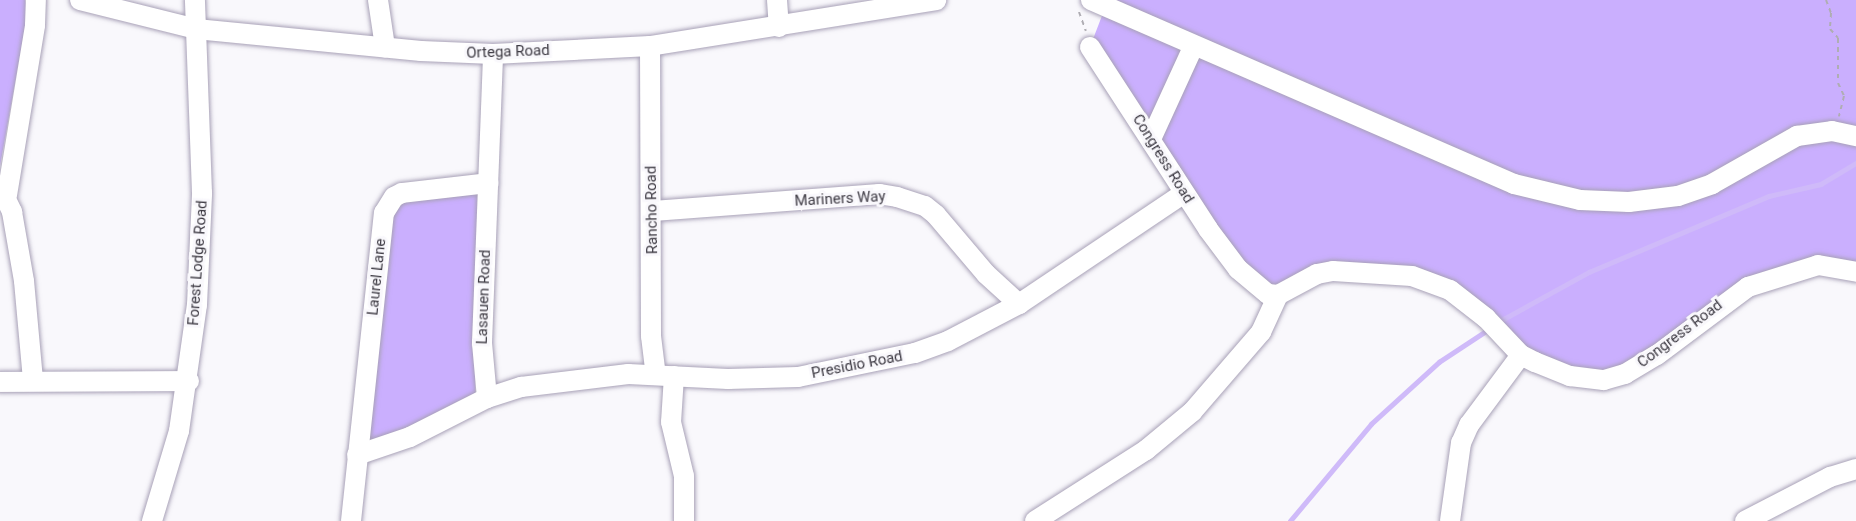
<!DOCTYPE html>
<style>
body{margin:0}
#map{position:relative;width:1856px;height:521px;overflow:hidden;background:#f9f8fc;font-family:Roboto,sans-serif}
div>[style]{position:absolute}
[style*='--x']{left:calc(var(--x)*1px);top:calc(var(--y)*1px);width:calc(var(--w)*1px);rotate:calc(var(--a)*1deg)}
.forest>*{inset:0;background:#caaffe}
.stream>*{height:4.5px;margin:-2.25px;padding:0 2.25px;transform-origin:2.25px;border-radius:2.25px;background:#cfbaf9}
.path>*{height:2px;margin-top:-1px;transform-origin:0;background:repeating-linear-gradient(90deg,#afadb3 0 4.5px,transparent 0 9px)}
.roads{filter:drop-shadow(0 0 2px #a8a1b7) drop-shadow(0 0 2px #a8a1b7)}
.minor>*{height:20px;margin:-10px;padding:0 10px;transform-origin:10px;border-radius:10px;background:#fff}
span{translate:-50% -50%;white-space:nowrap;text-align:center;line-height:1.15;-webkit-text-stroke:6px #f9f8fc;paint-order:stroke}
.street-label{font-size:15px;color:#3c3942}
</style>
<div id="map">
<div class="forest">
<div style="clip-path:polygon(0 0,25px 0,28px 11px,0 166px)"></div>
<div style="clip-path:polygon(1108px 0,1856px 0,1856px 272px,1768px 278px,1625px 374px,1550px 370px,1477px 309px,1382px 271px,1260px 288px,1090px 47px)"></div>
<div style="clip-path:polygon(480px 191px,475px 397px,471px 403px,373px 442px,369px 438px,392px 213px,396px 203px)"></div>
</div>
<div class="stream">
<div style="--x:1498;--y:322;--w:104;--a:-28.8"></div>
<div style="--x:1589;--y:272;--w:195;--a:-22.9"></div>
<div style="--x:1769;--y:196;--w:53;--a:-13"></div>
<div style="--x:1821;--y:184;--w:41;--a:-31"></div>
<div style="--x:1290;--y:521;--w:126;--a:-50.1"></div>
<div style="--x:1371;--y:424;--w:92;--a:-42.4"></div>
<div style="--x:1439;--y:362;--w:60;--a:-33.4"></div>
</div>
<div class="path">
<div style="--x:1826;--y:0;--w:14;--a:69"></div>
<div style="--x:1831;--y:13;--w:16;--a:94"></div>
<div style="--x:1830;--y:29;--w:12;--a:48"></div>
<div style="--x:1838;--y:38;--w:45;--a:90"></div>
<div style="--x:1838;--y:83;--w:14;--a:65"></div>
<div style="--x:1844;--y:96;--w:21;--a:104"></div>
<div style="--x:1079;--y:12;--w:20;--a:70"></div>
</div>
<div class="roads">
<div class="minor">
<div style="--x:80;--y:0;--w:120;--a:14"></div>
<div style="--x:196;--y:29;--w:226;--a:5.6"></div>
<div style="--x:421;--y:51;--w:72;--a:2.4"></div>
<div style="--x:493;--y:54;--w:157;--a:-2.9"></div>
<div style="--x:650;--y:46;--w:290;--a:-9.1"></div>
<div style="--x:378;--y:0;--w:48;--a:81.5"></div>
<div style="--x:777;--y:0;--w:27;--a:86"></div>
<div style="--x:1091;--y:0;--w:461;--a:23.5"></div>
<div style="--x:1514;--y:184;--w:68;--a:13.6"></div>
<div style="--x:1580;--y:200;--w:49;--a:2.3"></div>
<div style="--x:1629;--y:202;--w:49;--a:-7"></div>
<div style="--x:1678;--y:196;--w:36;--a:-19"></div>
<div style="--x:1712;--y:184;--w:98;--a:-29.5"></div>
<div style="--x:1797;--y:136;--w:35;--a:-8"></div>
<div style="--x:1832;--y:131;--w:25;--a:12"></div>
<div style="--x:650;--y:46;--w:290;--a:89.8"></div>
<div style="--x:651;--y:336;--w:38;--a:83"></div>
<div style="--x:1090;--y:47;--w:217;--a:57"></div>
<div style="--x:1208;--y:229;--w:50;--a:53.1"></div>
<div style="--x:1238;--y:269;--w:39;--a:40"></div>
<div style="--x:1268;--y:294;--w:10;--a:6"></div>
<div style="--x:1278;--y:295;--w:44;--a:-28.3"></div>
<div style="--x:1317;--y:274;--w:16;--a:-11"></div>
<div style="--x:1333;--y:271;--w:79;--a:3.6"></div>
<div style="--x:1412;--y:276;--w:40;--a:20.2"></div>
<div style="--x:1450;--y:290;--w:46;--a:37.9"></div>
<div style="--x:1486;--y:318;--w:51;--a:46.6"></div>
<div style="--x:1521;--y:355;--w:16;--a:27"></div>
<div style="--x:1535;--y:362;--w:38;--a:22"></div>
<div style="--x:1570;--y:376;--w:34;--a:7"></div>
<div style="--x:1604;--y:380;--w:22;--a:-16"></div>
<div style="--x:1625;--y:374;--w:37;--a:-31"></div>
<div style="--x:1657;--y:355;--w:114;--a:-36.8"></div>
<div style="--x:1748;--y:287;--w:73;--a:-17.4"></div>
<div style="--x:1818;--y:265;--w:39;--a:10"></div>
<div style="--x:1151;--y:139;--w:103;--a:-65.4"></div>
<div style="--x:0;--y:187;--w:28;--a:64"></div>
<div style="--x:12;--y:212;--w:70;--a:80.1"></div>
<div style="--x:24;--y:281;--w:98;--a:84.8"></div>
<div style="--x:7;--y:195;--w:172;--a:-80.6"></div>
<div style="--x:35;--y:25;--w:25;--a:-88"></div>
<div style="--x:653;--y:211;--w:227;--a:-4.3"></div>
<div style="--x:879;--y:194;--w:18;--a:9"></div>
<div style="--x:897;--y:197;--w:29;--a:18"></div>
<div style="--x:925;--y:206;--w:14;--a:39"></div>
<div style="--x:936;--y:215;--w:77;--a:49.7"></div>
<div style="--x:986;--y:274;--w:45;--a:42.3"></div>
<div style="--x:674;--y:376;--w:46;--a:93.7"></div>
<div style="--x:671;--y:422;--w:56;--a:76.5"></div>
<div style="--x:684;--y:476;--w:45;--a:90"></div>
<div style="--x:0;--y:382;--w:189;--a:-0.3"></div>
<div style="--x:487;--y:398;--w:36;--a:-18"></div>
<div style="--x:521;--y:387;--w:108;--a:-6.9"></div>
<div style="--x:628;--y:374;--w:100;--a:2.9"></div>
<div style="--x:728;--y:379;--w:70;--a:-1.6"></div>
<div style="--x:798;--y:377;--w:119;--a:-11.6"></div>
<div style="--x:915;--y:353;--w:35;--a:-20"></div>
<div style="--x:948;--y:341;--w:80;--a:-27.5"></div>
<div style="--x:1019;--y:304;--w:199;--a:-33.9"></div>
<div style="--x:357;--y:455;--w:56;--a:-18.8"></div>
<div style="--x:410;--y:437;--w:86;--a:-26.9"></div>
<div style="--x:487;--y:398;--w:55;--a:-95.2"></div>
<div style="--x:482;--y:343;--w:289;--a:-87.8"></div>
<div style="--x:152;--y:521;--w:94;--a:-73.3"></div>
<div style="--x:179;--y:431;--w:127;--a:-81.9"></div>
<div style="--x:197;--y:305;--w:112;--a:-87.4"></div>
<div style="--x:202;--y:193;--w:193;--a:-92.1"></div>
<div style="--x:351;--y:521;--w:310;--a:-83.9"></div>
<div style="--x:384;--y:213;--w:19;--a:-58"></div>
<div style="--x:394;--y:197;--w:9;--a:-27"></div>
<div style="--x:402;--y:193;--w:87;--a:-6.6"></div>
<div style="--x:1035;--y:521;--w:132;--a:-32.6"></div>
<div style="--x:1146;--y:450;--w:60;--a:-39.6"></div>
<div style="--x:1192;--y:412;--w:106;--a:-49.2"></div>
<div style="--x:1261;--y:332;--w:41;--a:-65.3"></div>
<div style="--x:1450;--y:521;--w:79;--a:-82"></div>
<div style="--x:1461;--y:443;--w:20;--a:-66"></div>
<div style="--x:1469;--y:425;--w:87;--a:-53.4"></div>
<div style="--x:1745;--y:521;--w:96;--a:-27.4"></div>
<div style="--x:1830;--y:477;--w:27;--a:-17"></div>
</div>
</div>
<div class="street-label">
<span style="left:508px;top:52px;rotate:-2deg">Ortega Road</span>
<span style="left:1163px;top:159px;rotate:58deg">Congress Road</span>
<span style="left:840px;top:199px;rotate:-3deg">Mariners Way</span>
<span style="left:652px;top:210px;rotate:-91deg">Rancho Road</span>
<span style="left:198px;top:263px;rotate:-86deg">Forest Lodge Road</span>
<span style="left:377px;top:277px;rotate:-84deg">Laurel Lane</span>
<span style="left:484px;top:297px;rotate:-88deg">Lasauen Road</span>
<span style="left:1680px;top:334px;rotate:-37deg">Congress Road</span>
<span style="left:857px;top:365px;rotate:-11deg">Presidio Road</span>
</div>
</div>
